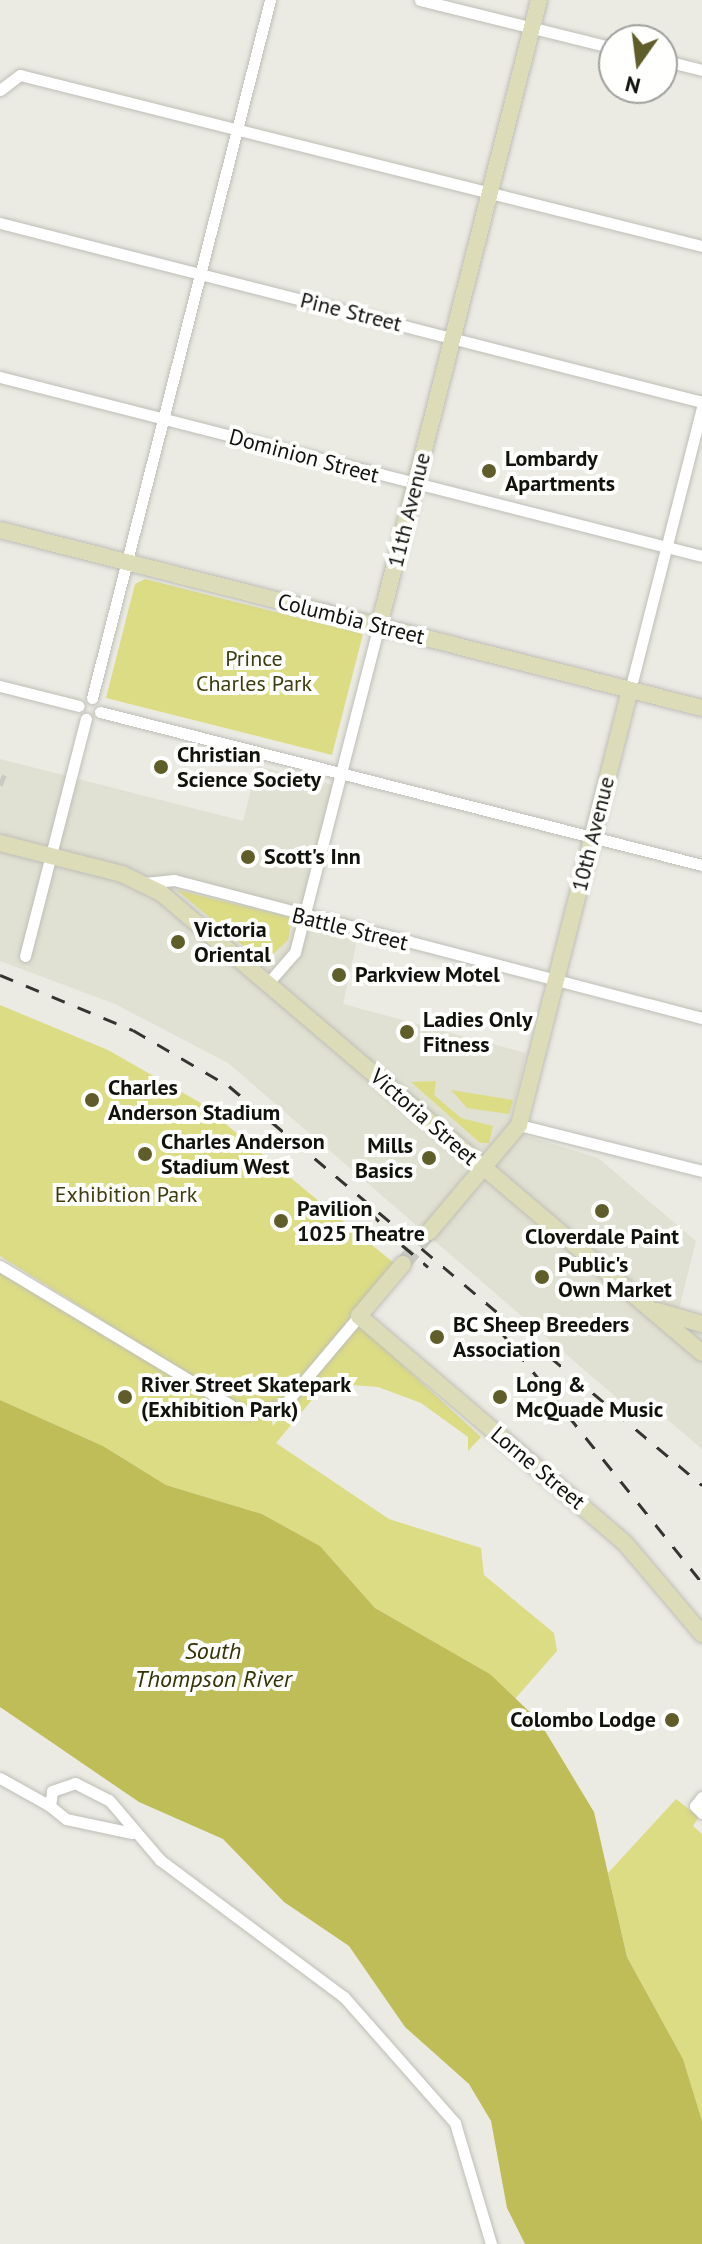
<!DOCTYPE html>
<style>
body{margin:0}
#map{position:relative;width:702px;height:2244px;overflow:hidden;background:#ebebe4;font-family:"PT Sans",sans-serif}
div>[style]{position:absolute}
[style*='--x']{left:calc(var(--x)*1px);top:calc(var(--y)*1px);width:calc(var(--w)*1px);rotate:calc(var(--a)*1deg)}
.built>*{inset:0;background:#e0e1d2}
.green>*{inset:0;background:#dcdc85}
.water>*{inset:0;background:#bebd57}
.street-tunnel>*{height:11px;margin-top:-5.5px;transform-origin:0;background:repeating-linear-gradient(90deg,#cacac4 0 11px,transparent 0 16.5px)}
.secondary-tunnel>*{height:16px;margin-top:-8px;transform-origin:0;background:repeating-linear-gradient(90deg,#cacac4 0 16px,transparent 0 24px)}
.roads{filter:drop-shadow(0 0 2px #bebeb7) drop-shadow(0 0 2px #bebeb7)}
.street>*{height:11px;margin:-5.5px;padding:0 5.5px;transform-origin:5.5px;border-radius:5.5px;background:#fff}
.secondary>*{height:16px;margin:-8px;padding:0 8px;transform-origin:8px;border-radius:8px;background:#dddcb8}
.rail>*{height:3px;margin-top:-1.5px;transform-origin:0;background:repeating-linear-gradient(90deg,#343430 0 14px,transparent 0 28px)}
.dots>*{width:22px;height:22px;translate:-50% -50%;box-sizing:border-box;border:4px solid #fffffe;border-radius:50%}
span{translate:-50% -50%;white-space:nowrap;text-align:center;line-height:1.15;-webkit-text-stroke:8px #fffffe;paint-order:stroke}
.street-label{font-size:22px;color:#11110e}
.poi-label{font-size:22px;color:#11110e;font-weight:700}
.left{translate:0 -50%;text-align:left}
.right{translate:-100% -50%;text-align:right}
.park-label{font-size:22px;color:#3d3d11}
.water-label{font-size:24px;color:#343306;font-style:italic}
.north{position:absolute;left:598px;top:24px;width:80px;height:80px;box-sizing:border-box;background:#fffffe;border:2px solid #a0a09e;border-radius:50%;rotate:194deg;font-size:22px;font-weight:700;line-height:32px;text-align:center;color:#11110e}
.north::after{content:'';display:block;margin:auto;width:28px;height:36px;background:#5f5e2b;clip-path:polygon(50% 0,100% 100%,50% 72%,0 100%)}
</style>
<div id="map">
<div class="built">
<div style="clip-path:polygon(0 759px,243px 821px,257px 766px,334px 785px,305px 908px,361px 923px,343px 1004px,526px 1053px,508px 1130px,598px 1158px,696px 1241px,679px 1309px,702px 1315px,702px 1449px,650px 1405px,639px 1417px,228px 1063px,115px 1004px,0 961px)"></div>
</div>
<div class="green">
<div style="clip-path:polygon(145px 579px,363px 634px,332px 755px,106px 698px,135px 584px)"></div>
<div style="clip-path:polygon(177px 890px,292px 918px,288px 940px,264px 963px)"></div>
<div style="clip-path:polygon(0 1005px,108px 1050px,199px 1102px,395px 1264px,280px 1403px,243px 1409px,0 1256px)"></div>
<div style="clip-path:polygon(436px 1081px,434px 1095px,461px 1118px,493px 1126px,489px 1143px,480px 1143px,411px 1082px)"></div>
<div style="clip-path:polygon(451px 1090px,513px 1100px,509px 1114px,467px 1108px)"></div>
<div style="clip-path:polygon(0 1271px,243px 1416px,270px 1414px,273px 1426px,359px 1325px,481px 1437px,468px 1451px,468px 1437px,421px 1403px,378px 1387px,326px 1383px,276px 1443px,389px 1519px,481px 1548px,484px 1575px,554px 1633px,557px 1651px,514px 1700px,490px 1674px,375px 1608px,320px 1546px,262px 1514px,166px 1485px,103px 1446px,0 1400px)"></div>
<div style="clip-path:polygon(676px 1799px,699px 1817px,693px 1826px,702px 1834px,702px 2122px,683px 2059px,627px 1957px,608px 1873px)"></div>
</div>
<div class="water">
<div style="clip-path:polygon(0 1400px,103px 1446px,166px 1485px,262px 1514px,320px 1546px,375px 1608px,490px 1674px,539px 1721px,594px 1812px,627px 1957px,683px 2059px,702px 2121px,702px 2244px,525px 2244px,507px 2208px,491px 2121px,469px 2084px,405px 2027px,349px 1946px,284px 1902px,223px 1839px,139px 1802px,0 1707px)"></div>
</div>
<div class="street-tunnel">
<div style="--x:0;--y:779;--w:5;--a:22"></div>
</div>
<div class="secondary-tunnel">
<div style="--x:403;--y:1264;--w:41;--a:-50.9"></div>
</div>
<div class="roads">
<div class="street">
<div style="--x:420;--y:0;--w:200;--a:13.9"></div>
<div style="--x:662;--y:60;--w:41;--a:14"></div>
<div style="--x:0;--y:90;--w:25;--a:-37"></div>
<div style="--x:20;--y:75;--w:703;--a:14.08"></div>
<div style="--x:0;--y:223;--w:724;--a:14.3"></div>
<div style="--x:0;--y:377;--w:724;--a:14.3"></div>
<div style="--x:0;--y:686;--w:81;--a:14.2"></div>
<div style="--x:630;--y:690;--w:292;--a:-75.7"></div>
<div style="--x:92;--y:698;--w:720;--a:-75.69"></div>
<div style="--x:100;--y:712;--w:621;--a:14.26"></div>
<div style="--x:145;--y:883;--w:29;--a:-6"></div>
<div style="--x:174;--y:880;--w:546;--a:14.65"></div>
<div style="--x:25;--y:956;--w:245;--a:-75.6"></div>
<div style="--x:268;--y:983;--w:41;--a:-48.9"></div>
<div style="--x:295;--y:952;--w:337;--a:-75.6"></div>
<div style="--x:519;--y:1125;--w:189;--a:14.1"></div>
<div style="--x:0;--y:1266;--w:285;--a:31.1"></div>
<div style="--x:244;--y:1413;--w:40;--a:-10"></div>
<div style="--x:283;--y:1406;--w:118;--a:-49.8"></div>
<div style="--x:0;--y:1778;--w:57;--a:29.2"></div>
<div style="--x:702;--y:1797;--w:11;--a:128"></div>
<div style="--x:695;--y:1806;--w:10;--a:45"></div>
<div style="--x:132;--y:1833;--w:67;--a:-168"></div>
<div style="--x:66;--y:1819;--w:21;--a:-141"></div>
<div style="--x:50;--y:1806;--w:15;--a:-82"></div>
<div style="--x:52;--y:1791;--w:24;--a:-19"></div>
<div style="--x:75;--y:1783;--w:38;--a:27"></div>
<div style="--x:109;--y:1800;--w:79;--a:49.6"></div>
<div style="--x:160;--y:1860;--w:229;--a:36.7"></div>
<div style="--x:344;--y:1997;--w:168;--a:48.6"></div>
<div style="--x:455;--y:2123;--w:126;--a:73.4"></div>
</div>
<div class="secondary">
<div style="--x:0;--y:530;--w:724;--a:14.23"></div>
<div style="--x:379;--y:626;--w:646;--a:-75.66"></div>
<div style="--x:0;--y:843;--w:126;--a:14.3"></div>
<div style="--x:122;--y:874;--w:43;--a:26"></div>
<div style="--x:161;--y:893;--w:710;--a:40.37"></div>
<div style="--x:429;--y:1232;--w:140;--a:-49.9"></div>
<div style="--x:519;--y:1125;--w:449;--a:-75.7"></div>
<div style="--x:403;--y:1264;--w:68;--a:130.2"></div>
<div style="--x:359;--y:1316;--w:348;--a:40.5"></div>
<div style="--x:624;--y:1542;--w:121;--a:49.7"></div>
<div style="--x:657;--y:1311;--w:47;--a:16.1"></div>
</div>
</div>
<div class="rail">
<div style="--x:0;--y:975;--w:144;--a:22.5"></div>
<div style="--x:133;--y:1030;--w:111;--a:30.3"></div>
<div style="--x:229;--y:1086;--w:619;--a:40.15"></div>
<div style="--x:369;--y:1211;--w:45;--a:45.9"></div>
<div style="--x:402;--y:1245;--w:34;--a:40"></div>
<div style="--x:498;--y:1328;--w:327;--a:51.3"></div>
</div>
<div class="dots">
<div style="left:489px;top:471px;background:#5f5e2b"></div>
<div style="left:161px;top:767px;background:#5f5e2b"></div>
<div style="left:248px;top:857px;background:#5f5e2b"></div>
<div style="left:178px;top:942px;background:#5f5e2b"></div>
<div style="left:339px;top:975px;background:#5f5e2b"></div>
<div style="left:407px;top:1032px;background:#5f5e2b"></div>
<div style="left:92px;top:1100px;background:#5f5e2b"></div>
<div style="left:145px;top:1154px;background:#5f5e2b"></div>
<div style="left:429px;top:1158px;background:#5f5e2b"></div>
<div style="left:602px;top:1211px;background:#5f5e2b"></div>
<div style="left:281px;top:1221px;background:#5f5e2b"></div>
<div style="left:542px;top:1277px;background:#5f5e2b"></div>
<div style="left:437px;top:1337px;background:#5f5e2b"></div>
<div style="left:125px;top:1397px;background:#5f5e2b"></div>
<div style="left:500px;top:1397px;background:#5f5e2b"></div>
<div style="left:672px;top:1720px;background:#5f5e2b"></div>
</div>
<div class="street-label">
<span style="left:351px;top:312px;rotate:14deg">Pine Street</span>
<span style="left:304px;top:456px;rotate:15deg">Dominion Street</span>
<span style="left:409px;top:510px;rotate:-76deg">11th Avenue</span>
<span style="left:351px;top:619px;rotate:14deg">Columbia Street</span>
<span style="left:593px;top:834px;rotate:-76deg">10th Avenue</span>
<span style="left:350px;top:929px;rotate:14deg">Battle Street</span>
<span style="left:424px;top:1117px;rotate:41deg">Victoria Street</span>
<span style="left:538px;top:1468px;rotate:40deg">Lorne Street</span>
</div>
<div class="poi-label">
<span class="left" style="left:505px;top:471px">Lombardy<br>Apartments</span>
<span class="left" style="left:177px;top:767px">Christian<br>Science Society</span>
<span class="left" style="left:264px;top:857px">Scott's Inn</span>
<span class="left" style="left:194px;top:942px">Victoria<br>Oriental</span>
<span class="left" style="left:355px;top:975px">Parkview Motel</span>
<span class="left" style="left:423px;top:1032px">Ladies Only<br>Fitness</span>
<span class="left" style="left:108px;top:1100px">Charles<br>Anderson Stadium</span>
<span class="left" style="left:161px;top:1154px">Charles Anderson<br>Stadium West</span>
<span class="right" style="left:413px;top:1158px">Mills<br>Basics</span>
<span class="left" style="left:297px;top:1221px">Pavilion<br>1025 Theatre</span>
<span style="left:602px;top:1237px">Cloverdale Paint</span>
<span class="left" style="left:558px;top:1277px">Public's<br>Own Market</span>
<span class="left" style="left:453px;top:1337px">BC Sheep Breeders<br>Association</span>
<span class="left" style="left:141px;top:1397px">River Street Skatepark<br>(Exhibition Park)</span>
<span class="left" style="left:516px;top:1397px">Long &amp;<br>McQuade Music</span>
<span class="right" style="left:656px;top:1720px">Colombo Lodge</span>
</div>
<div class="park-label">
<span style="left:254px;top:671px">Prince<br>Charles Park</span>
<span style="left:126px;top:1195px">Exhibition Park</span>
</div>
<div class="water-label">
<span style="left:213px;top:1665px">South<br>Thompson River</span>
</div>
<div class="north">N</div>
</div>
